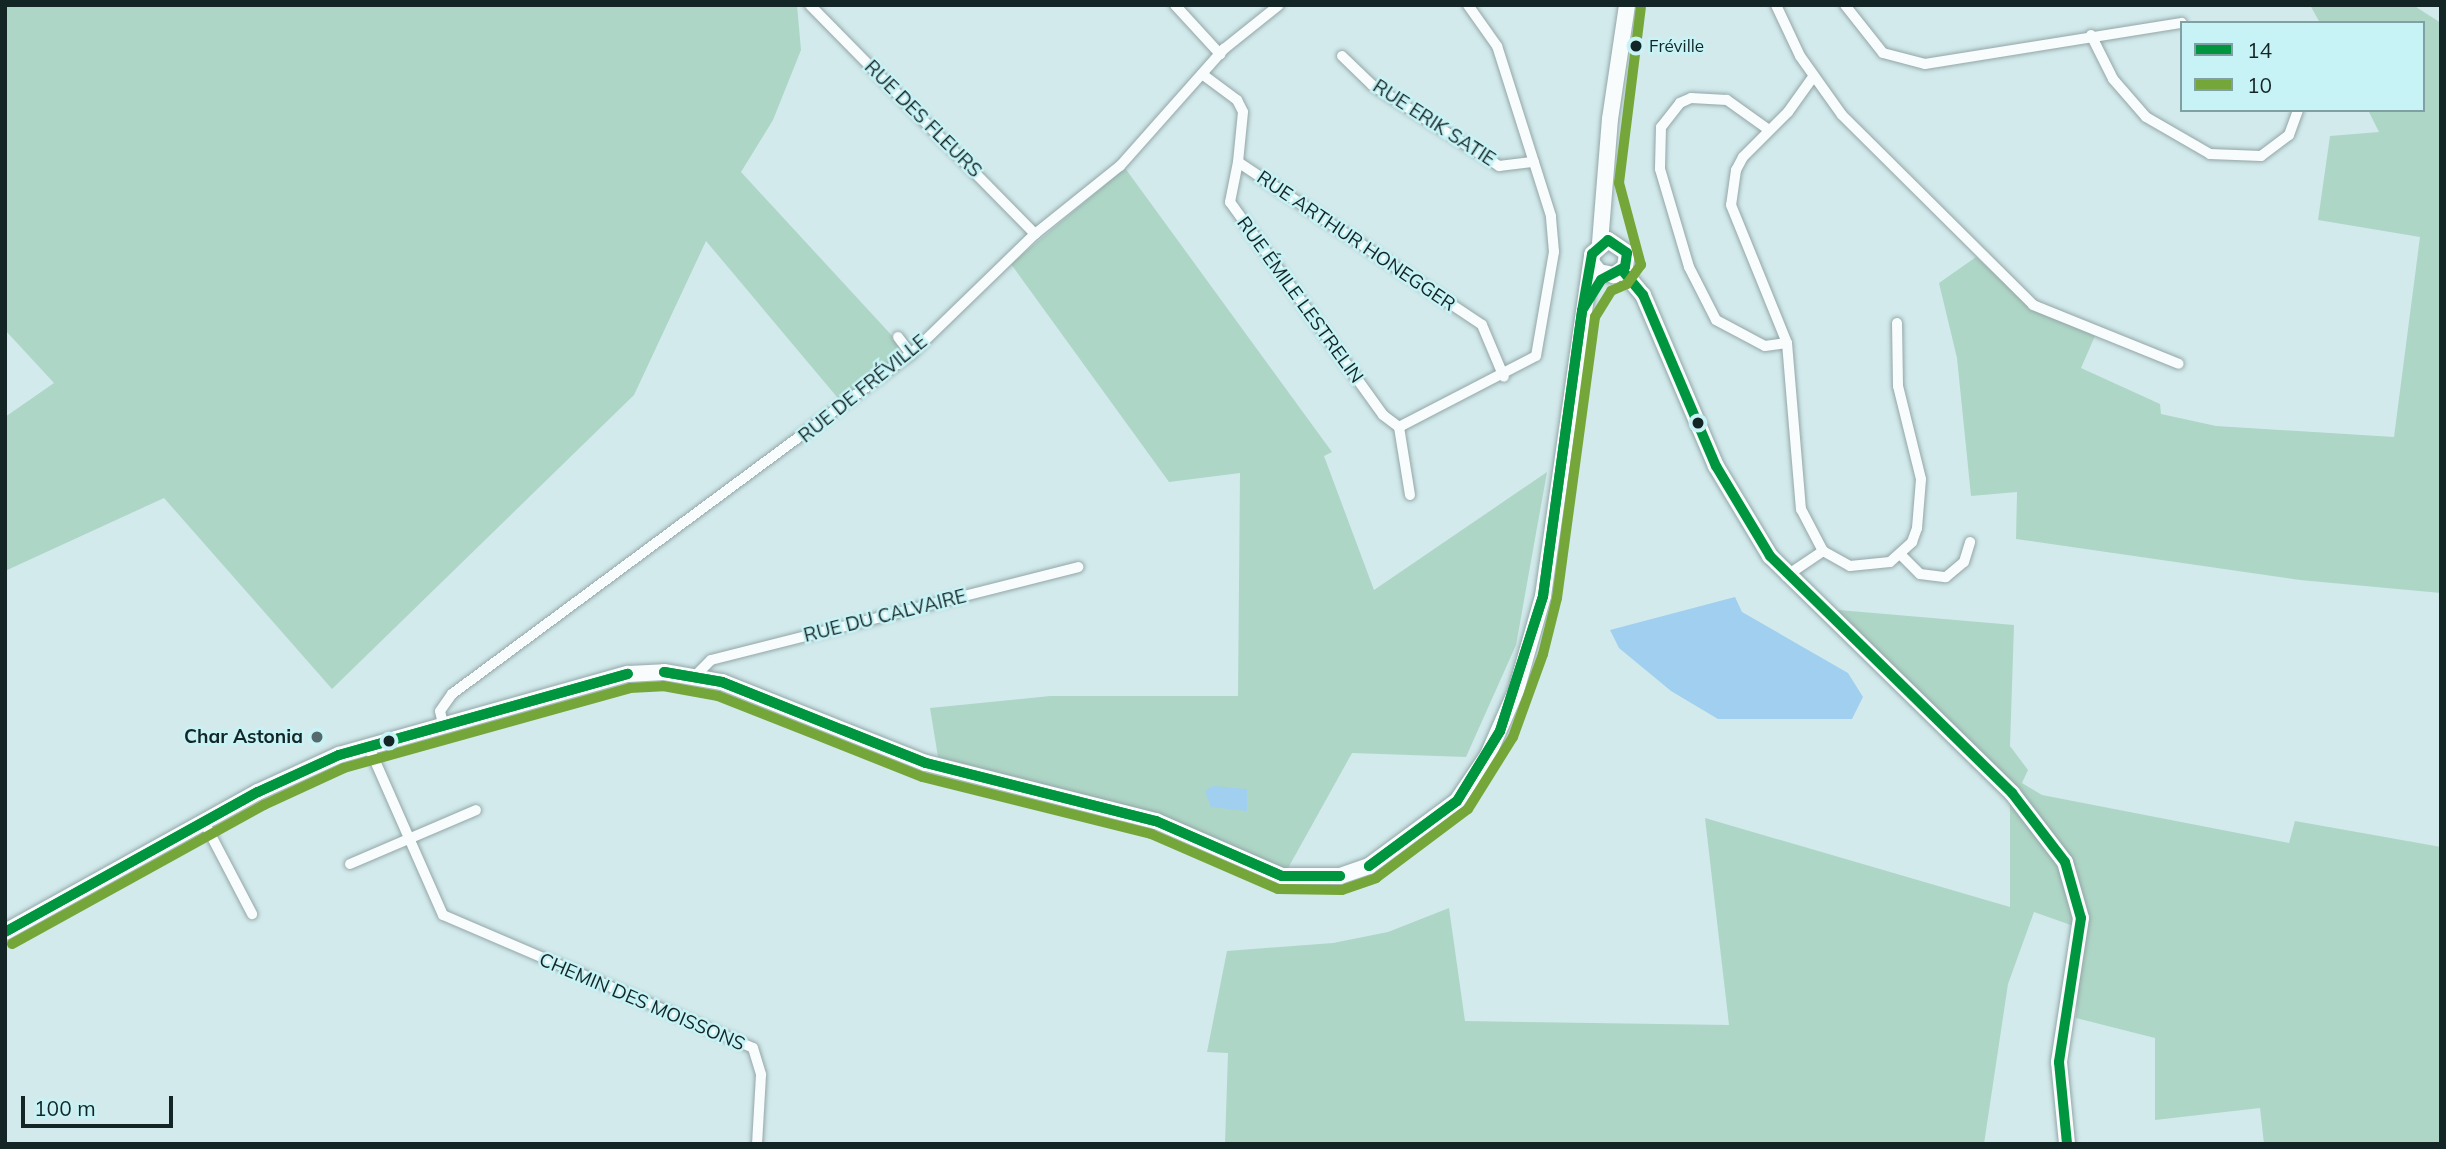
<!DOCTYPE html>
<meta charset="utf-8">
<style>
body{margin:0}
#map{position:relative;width:2446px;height:1149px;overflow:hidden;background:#d2eaec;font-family:Mulish,sans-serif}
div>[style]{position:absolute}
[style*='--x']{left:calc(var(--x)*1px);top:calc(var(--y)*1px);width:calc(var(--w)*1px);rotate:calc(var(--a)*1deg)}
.green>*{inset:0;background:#aed6c6}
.water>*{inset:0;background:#a0cff0}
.roads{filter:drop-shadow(0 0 2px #94a6a7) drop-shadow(0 0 2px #94a6a7)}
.street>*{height:10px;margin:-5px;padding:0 5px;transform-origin:5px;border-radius:5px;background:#f8fcfc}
.secondary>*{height:16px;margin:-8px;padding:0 8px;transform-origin:8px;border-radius:8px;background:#f8fcfc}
.bus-1>*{height:10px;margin:-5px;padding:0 5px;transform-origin:5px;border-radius:5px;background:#009640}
.bus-2>*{height:10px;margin:-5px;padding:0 5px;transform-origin:5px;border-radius:5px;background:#75a63a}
.dots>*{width:19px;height:19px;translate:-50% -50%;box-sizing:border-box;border:4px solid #c8f3f6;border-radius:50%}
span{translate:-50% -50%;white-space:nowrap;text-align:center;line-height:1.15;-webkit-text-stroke:5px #c8f3f6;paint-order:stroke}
.bus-label{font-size:17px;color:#142526}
.left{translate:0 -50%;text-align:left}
.street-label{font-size:19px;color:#142526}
.poi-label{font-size:19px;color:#142526;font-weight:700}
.right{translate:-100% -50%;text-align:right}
.frame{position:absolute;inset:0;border:7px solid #142526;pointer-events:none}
.legend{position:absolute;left:2180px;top:21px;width:245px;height:91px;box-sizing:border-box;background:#c8f3f6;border:2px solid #80a1a3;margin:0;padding:9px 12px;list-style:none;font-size:21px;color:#142526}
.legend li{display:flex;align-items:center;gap:14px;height:35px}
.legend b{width:35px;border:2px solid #80a1a3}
.scale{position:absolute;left:21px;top:1096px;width:152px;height:32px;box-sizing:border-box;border:4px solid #142526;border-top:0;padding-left:9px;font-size:21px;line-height:24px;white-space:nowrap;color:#142526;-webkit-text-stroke:5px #c8f3f6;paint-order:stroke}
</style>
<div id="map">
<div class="green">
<div style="clip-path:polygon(5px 5px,797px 5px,801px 50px,773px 120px,741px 172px,908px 353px,842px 403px,706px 241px,634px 395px,332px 689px,164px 498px,5px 571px,5px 417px,54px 383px,5px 330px)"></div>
<div style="clip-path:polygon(2310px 5px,2413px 5px,2441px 23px,2441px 593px,2300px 580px,2016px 539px,2017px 492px,1971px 496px,1957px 358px,1939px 283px,1976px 257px,2033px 308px,2095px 336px,2081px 368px,2160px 404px,2161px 414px,2216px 426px,2394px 437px,2420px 237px,2318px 220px,2330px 136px,2379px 132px,2368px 110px,2423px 110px,2423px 23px,2320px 23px)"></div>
<div style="clip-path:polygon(1125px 168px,1332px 452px,1324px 456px,1374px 590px,1547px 472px,1516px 645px,1466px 757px,1352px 753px,1287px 870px,1258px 862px,1165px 816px,938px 757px,930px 708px,1050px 696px,1238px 696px,1240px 473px,1169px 482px,1011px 264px)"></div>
<div style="clip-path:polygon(1827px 609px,2014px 625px,2010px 746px,2028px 770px,2022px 783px,2042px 795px,2289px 843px,2295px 821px,2441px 847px,2441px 1144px,2264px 1144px,2260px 1108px,2155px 1120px,2155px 1038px,2076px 1018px,2082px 929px,2034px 912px,2008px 984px,1984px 1144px,1225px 1144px,1228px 1053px,1207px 1052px,1227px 951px,1333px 943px,1388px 932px,1449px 908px,1465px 1021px,1729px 1025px,1705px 818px,2010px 907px,2010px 800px)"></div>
</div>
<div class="water">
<div style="clip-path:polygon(1735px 597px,1742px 612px,1848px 673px,1863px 697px,1852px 719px,1718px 719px,1671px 691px,1619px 648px,1610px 630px)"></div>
<div style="clip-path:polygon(1213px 786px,1247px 789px,1247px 811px,1211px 807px,1205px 791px)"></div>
</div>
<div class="roads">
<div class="street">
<div style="--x:810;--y:5;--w:321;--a:45.5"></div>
<div style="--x:1175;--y:5;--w:67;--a:47.4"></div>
<div style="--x:1776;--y:5;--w:56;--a:64.8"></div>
<div style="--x:1800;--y:56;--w:72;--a:54.6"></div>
<div style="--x:1842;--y:115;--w:269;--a:44.8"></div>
<div style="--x:2033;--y:305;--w:157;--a:22"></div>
<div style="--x:1845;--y:5;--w:61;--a:51.6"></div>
<div style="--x:1883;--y:53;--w:43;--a:14.7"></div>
<div style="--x:1925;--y:64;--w:260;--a:-9.1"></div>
<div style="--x:2091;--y:35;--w:49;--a:63.4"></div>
<div style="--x:2113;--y:79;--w:50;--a:49"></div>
<div style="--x:2146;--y:117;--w:74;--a:30"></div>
<div style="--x:2210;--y:154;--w:51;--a:2.2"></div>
<div style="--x:2261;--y:156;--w:35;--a:-37"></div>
<div style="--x:2289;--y:135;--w:27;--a:-70"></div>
<div style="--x:1342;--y:56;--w:42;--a:44"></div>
<div style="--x:1372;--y:85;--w:151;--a:32.5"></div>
<div style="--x:1499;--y:166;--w:35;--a:-7"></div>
<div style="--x:1202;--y:74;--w:44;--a:36.6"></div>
<div style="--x:1237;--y:100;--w:13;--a:63"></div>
<div style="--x:1243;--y:112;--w:50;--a:95.7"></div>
<div style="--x:1238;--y:162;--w:293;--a:33.7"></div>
<div style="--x:1482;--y:325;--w:56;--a:67.1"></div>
<div style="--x:1813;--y:77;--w:43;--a:125.5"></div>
<div style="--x:1788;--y:112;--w:64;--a:135"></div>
<div style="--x:1743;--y:157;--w:15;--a:118"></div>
<div style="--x:1736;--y:170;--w:35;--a:98"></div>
<div style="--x:1731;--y:205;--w:149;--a:67.9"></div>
<div style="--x:1787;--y:343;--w:167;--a:85.2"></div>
<div style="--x:1801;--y:509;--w:47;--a:62.4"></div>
<div style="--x:1823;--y:551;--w:31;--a:29"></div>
<div style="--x:1850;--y:566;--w:40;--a:-5.7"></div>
<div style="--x:1890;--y:562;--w:30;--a:-42"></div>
<div style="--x:1912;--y:542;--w:15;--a:-70"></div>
<div style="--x:1917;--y:528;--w:49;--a:-85.3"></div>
<div style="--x:1921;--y:479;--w:96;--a:-103.9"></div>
<div style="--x:1898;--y:386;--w:63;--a:-90.9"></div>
<div style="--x:1769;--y:130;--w:52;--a:-144.5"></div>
<div style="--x:1727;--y:100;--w:36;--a:-177"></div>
<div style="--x:1691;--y:98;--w:12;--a:156"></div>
<div style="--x:1680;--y:103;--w:31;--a:128"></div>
<div style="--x:1661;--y:127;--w:42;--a:91.4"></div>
<div style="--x:1660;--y:169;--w:102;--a:73.5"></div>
<div style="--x:1689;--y:267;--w:59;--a:63"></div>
<div style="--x:1716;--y:320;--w:55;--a:28"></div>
<div style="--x:1765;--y:346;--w:22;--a:-8"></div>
<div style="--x:1238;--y:162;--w:41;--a:101.3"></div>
<div style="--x:1230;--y:202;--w:262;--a:54.3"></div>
<div style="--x:1383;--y:415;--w:20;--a:37"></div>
<div style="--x:898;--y:337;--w:21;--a:53"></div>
<div style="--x:1410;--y:495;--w:69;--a:-99.2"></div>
<div style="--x:1399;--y:427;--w:154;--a:-27.4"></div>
<div style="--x:1536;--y:356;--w:106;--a:-80.2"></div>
<div style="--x:1554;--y:252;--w:36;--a:-95"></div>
<div style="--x:1551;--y:216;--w:178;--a:-107.6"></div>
<div style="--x:1497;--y:46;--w:50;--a:-125.3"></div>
<div style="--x:1901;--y:555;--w:27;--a:45"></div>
<div style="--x:1920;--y:574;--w:26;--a:7"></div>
<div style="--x:1946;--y:577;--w:23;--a:-40"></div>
<div style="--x:1964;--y:562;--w:21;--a:-73"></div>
<div style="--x:1786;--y:576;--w:45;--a:-34"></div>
<div style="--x:696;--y:675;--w:21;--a:-45"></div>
<div style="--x:711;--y:660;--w:379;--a:-14.2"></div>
<div style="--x:443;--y:724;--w:13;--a:-103"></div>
<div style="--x:440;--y:711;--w:21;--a:-55"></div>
<div style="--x:452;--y:694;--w:571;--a:-36.53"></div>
<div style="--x:911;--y:354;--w:173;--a:-44.1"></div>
<div style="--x:1035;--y:234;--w:109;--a:-38.7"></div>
<div style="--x:1120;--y:166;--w:157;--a:-48.4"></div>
<div style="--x:1224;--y:49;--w:70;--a:-38.7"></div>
<div style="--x:368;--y:745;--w:186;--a:66.2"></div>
<div style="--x:443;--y:915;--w:337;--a:23.2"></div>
<div style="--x:753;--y:1048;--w:28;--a:73"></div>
<div style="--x:761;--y:1075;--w:69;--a:93.3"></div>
<div style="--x:204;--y:822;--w:104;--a:62.4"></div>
<div style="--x:350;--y:864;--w:137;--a:-23.2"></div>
</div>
<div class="secondary">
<div style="--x:1600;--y:243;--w:124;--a:-85.4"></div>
<div style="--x:1610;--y:119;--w:115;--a:-81.5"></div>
<div style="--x:1622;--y:270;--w:33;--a:50"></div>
<div style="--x:1643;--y:295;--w:186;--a:66.9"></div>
<div style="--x:1716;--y:466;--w:105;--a:59"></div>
<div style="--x:1770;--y:556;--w:339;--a:44.4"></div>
<div style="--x:2012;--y:793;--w:87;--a:52.5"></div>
<div style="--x:2065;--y:862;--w:58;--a:74.1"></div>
<div style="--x:2081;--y:918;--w:146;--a:98.7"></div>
<div style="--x:2059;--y:1062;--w:82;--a:84.4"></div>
<div style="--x:5;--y:932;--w:289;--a:-29"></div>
<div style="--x:258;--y:792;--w:89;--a:-24.6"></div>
<div style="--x:339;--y:755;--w:300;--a:-15.7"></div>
<div style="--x:628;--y:674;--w:36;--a:-3"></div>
<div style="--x:664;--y:672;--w:59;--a:9.8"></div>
<div style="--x:722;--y:682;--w:219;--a:21.7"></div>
<div style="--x:926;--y:763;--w:237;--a:14.2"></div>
<div style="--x:1156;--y:821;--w:137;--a:23.6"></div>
<div style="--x:1282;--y:876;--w:58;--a:0"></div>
<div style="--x:1340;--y:876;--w:31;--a:-19"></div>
<div style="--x:1369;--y:866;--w:109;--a:-36.5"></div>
<div style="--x:1457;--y:801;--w:55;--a:-56"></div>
<div style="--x:1488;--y:755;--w:70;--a:-66.4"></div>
<div style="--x:1516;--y:691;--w:99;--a:-74.1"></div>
<div style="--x:1543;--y:596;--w:345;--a:-81.8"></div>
<div style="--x:1592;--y:254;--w:21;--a:-41"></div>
<div style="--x:1608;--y:240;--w:23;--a:34"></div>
<div style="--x:1627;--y:253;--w:14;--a:98"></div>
<div style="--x:1625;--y:267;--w:14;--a:144"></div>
<div style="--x:1614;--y:275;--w:15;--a:-169"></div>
<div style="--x:1599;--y:272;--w:11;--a:-128"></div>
</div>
</div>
<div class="bus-1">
<div style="--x:1608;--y:240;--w:23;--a:34"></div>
<div style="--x:1627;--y:253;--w:14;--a:98"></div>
<div style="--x:1625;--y:267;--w:27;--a:152"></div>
<div style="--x:1601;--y:280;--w:36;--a:122"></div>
<div style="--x:1582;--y:311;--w:58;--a:-80"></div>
<div style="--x:1592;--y:254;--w:21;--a:-41"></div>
<div style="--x:1622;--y:270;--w:33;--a:50"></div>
<div style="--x:1643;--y:295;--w:186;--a:66.9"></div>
<div style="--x:1716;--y:466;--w:105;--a:59"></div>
<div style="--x:1770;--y:556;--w:339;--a:44.4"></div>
<div style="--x:2012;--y:793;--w:87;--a:52.5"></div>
<div style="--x:2065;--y:862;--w:58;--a:74.1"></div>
<div style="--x:2081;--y:918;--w:146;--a:98.7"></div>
<div style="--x:2059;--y:1062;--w:82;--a:84.4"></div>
<div style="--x:1543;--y:596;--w:288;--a:-82.2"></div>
<div style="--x:1543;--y:596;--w:288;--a:-82.2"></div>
<div style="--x:664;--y:672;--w:59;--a:9.8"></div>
<div style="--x:664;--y:672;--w:59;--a:9.8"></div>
<div style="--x:722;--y:682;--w:219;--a:21.7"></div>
<div style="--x:722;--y:682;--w:219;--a:21.7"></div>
<div style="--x:1500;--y:731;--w:142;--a:-72.3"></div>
<div style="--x:1500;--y:731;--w:142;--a:-72.3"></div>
<div style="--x:339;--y:755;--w:300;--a:-15.7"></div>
<div style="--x:339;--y:755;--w:300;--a:-15.7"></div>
<div style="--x:926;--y:763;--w:237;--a:14.2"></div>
<div style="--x:926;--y:763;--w:237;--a:14.2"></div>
<div style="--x:258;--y:792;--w:89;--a:-24.6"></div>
<div style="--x:258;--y:792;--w:89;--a:-24.6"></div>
<div style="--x:1457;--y:801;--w:82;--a:-58.4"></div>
<div style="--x:1457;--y:801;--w:82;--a:-58.4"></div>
<div style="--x:1156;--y:821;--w:137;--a:23.6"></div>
<div style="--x:1156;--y:821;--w:137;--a:23.6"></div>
<div style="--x:1369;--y:866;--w:109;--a:-36.5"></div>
<div style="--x:1369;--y:866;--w:109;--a:-36.5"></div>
<div style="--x:1282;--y:876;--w:58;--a:0"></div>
<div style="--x:1282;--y:876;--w:58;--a:0"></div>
<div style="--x:5;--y:932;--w:289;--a:-29"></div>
<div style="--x:5;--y:932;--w:289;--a:-29"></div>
</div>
<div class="bus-2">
<div style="--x:12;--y:944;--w:288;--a:-28.9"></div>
<div style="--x:264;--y:805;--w:88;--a:-24.8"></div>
<div style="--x:344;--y:768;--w:297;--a:-15.6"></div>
<div style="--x:630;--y:688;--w:33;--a:-3"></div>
<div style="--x:663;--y:686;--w:56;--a:10.3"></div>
<div style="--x:718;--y:696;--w:220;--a:21.6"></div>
<div style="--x:923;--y:777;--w:235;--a:14"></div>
<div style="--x:1151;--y:834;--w:138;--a:23.4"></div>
<div style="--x:1278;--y:889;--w:64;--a:0.9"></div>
<div style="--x:1342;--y:890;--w:36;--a:-19"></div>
<div style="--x:1376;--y:878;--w:115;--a:-36.9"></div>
<div style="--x:1468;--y:809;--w:85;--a:-58"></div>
<div style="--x:1513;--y:737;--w:88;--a:-70.1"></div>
<div style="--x:1543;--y:654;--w:58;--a:-76"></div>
<div style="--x:1557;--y:598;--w:284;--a:-82.3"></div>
<div style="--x:1595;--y:317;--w:31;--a:-58"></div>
<div style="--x:1611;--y:291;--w:17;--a:-24"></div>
<div style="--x:1627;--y:284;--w:24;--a:-54"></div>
<div style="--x:1641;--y:265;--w:85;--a:-105"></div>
<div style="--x:1619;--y:183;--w:177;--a:-82.9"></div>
</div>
<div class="dots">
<div style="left:1636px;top:46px;background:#142526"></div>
<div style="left:1698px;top:423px;background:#142526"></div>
<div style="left:317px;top:737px;background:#566a6b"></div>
<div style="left:389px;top:741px;background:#142526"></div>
</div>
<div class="bus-label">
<span class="left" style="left:1649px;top:46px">Fréville</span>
</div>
<div class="street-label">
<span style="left:923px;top:119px;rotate:45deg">RUE DES FLEURS</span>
<span style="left:1434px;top:123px;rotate:33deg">RUE ERIK SATIE</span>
<span style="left:1356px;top:241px;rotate:34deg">RUE ARTHUR HONEGGER</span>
<span style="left:1300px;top:300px;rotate:54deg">RUE ÉMILE LESTRELIN</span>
<span style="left:863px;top:389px;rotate:-39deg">RUE DE FRÉVILLE</span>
<span style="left:885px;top:616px;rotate:-14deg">RUE DU CALVAIRE</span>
<span style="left:642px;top:1002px;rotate:23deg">CHEMIN DES MOISSONS</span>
</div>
<div class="poi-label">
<span class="right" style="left:303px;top:737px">Char Astonia</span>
</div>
<div class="frame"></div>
<ul class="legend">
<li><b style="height:9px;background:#009640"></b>14</li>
<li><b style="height:9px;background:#75a63a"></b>10</li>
</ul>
<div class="scale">100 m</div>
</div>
